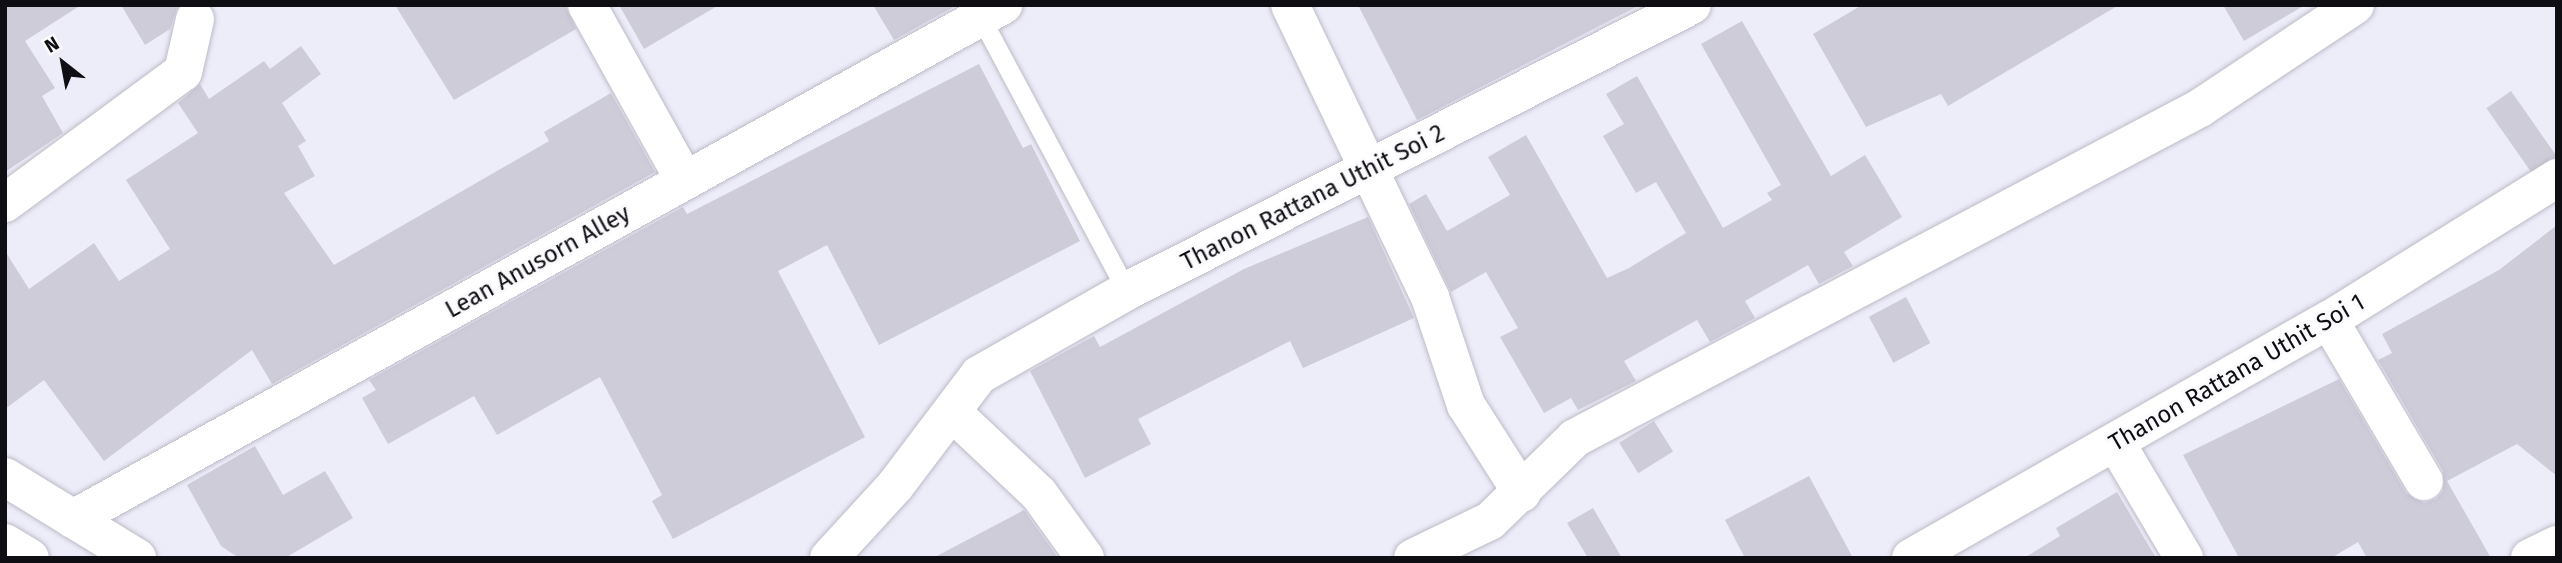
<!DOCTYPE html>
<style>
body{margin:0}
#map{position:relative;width:2562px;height:563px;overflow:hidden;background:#edecf9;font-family:"Fira Sans",sans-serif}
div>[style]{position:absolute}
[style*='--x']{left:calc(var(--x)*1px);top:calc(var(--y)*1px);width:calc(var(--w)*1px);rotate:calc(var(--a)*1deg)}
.building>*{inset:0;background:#ceccd9;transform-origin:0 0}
.roads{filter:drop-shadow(0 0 2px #bcbbc7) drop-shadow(0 0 2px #bcbbc7)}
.lane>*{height:19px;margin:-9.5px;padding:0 9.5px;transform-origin:9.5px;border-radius:9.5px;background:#fff}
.street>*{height:38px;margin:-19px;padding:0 19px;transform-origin:19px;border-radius:19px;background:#fff}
.secondary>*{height:38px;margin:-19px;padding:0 19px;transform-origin:19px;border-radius:19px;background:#fff}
span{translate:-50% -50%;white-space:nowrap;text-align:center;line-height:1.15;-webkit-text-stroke:6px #fbfafd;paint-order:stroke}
.street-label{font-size:24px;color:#0f0f13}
.frame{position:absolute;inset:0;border:7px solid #0f0f13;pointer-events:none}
.north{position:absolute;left:28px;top:28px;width:70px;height:70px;-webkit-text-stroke:5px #fbfafd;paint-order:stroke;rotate:329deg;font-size:19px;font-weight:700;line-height:28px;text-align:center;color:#0f0f13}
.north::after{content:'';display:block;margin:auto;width:24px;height:32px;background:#0f0f13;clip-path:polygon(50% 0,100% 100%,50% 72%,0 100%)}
</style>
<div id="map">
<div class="building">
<div style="clip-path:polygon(5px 5px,81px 5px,25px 41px,55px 88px,42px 96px,63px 133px,5px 172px)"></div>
<div style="clip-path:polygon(121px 5px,178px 5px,170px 29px,145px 45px)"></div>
<div style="clip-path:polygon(395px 5px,565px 5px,576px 29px,454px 100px)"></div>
<div style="clip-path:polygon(619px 5px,719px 5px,644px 49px)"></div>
<div style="clip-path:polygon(873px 5px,957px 5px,894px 40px)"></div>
<div style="clip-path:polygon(1358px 5px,1640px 5px,1417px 120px)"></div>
<div style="clip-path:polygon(1862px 5px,2119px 5px,1948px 106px,1941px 94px,1866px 127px,1813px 34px)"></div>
<div style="clip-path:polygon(2223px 5px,2305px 5px,2244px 41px)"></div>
<div style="clip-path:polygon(1742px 21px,1831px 176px,1865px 155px,1902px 217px,1844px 252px,1853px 266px,1819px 284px,1808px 265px,1745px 301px,1755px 318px,1710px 342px,1697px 320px,1624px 361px,1636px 381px,1578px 410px,1571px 398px,1544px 413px,1500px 337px,1518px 328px,1486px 272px,1451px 292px,1409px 204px,1426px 194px,1447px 231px,1510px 195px,1488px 157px,1526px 135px,1607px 278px,1629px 268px,1686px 233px,1656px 182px,1636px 193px,1603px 136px,1624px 124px,1606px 94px,1637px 76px,1723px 228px,1772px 200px,1767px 193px,1781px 185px,1701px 44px)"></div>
<div style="clip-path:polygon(301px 46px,321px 74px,282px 103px,306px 141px,298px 146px,315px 176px,284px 193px,334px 265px,549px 141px,544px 132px,611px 93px,655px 172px,272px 384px,252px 350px,104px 461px,44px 380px,5px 409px,5px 251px,29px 289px,94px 243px,119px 281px,170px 249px,126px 180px,198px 133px,178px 103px,200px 84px,209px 99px,264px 61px,270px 69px)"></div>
<div style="clip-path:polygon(979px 64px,1023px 148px,1031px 144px,1080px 241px,879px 345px,827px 245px,778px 271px,865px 437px,673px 539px,652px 501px,662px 495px,600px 377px,497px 435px,474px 396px,388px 444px,362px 398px,376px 390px,369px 380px,683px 207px,687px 214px)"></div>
<div style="left:2511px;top:91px;width:80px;height:30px;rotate:55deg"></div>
<div style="clip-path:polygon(1368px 217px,1414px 318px,1303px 368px,1290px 341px,1138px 419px,1151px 444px,1085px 478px,1030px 371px,1094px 336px,1100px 347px,1244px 269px)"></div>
<div style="clip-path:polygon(2557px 225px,2557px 476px,2517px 444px,2447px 481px,2491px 558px,2367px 558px,2358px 542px,2331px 558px,2239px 558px,2183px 455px,2339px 379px,2406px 493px,2424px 503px,2436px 499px,2443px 491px,2443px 471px,2378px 360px,2392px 353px,2382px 334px,2499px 270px)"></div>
<div style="left:1906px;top:297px;width:52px;height:42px;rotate:62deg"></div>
<div style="left:1654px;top:421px;width:36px;height:41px;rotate:58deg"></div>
<div style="clip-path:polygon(255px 446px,283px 495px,325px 471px,353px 518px,285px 558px,239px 558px,221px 546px,187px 485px)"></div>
<div style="clip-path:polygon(1809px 476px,1853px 558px,1745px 558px,1725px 520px)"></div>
<div style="clip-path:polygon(2117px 492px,2156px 558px,2024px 558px,2060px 536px,2056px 528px)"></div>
<div style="clip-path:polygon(1593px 508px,1622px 558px,1588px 558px,1567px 523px)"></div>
<div style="clip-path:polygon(1024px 510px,1058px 558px,933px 558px)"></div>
</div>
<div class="roads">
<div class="lane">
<div style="--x:981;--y:18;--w:310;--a:61.9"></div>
</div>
<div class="street">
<div style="--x:587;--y:5;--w:201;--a:60.9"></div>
<div style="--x:1290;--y:5;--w:324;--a:64.4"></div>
<div style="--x:1430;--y:297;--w:114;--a:71.6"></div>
<div style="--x:1466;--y:405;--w:104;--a:57.5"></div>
<div style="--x:5;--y:203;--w:221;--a:-36.4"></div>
<div style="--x:183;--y:72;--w:54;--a:-77.2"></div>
<div style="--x:2329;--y:320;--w:187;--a:59.5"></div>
<div style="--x:953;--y:413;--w:118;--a:43.3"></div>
<div style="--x:1039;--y:494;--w:79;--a:54.3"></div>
<div style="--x:2116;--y:443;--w:134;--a:59.4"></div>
<div style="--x:73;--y:519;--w:1063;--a:-28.93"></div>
<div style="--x:829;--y:558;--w:98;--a:-47.5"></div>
<div style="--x:895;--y:486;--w:139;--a:-52.9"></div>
<div style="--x:979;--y:375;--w:170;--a:-29.6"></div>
<div style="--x:1127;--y:291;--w:633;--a:-26.85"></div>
<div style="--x:1413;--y:558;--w:85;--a:-25.7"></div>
<div style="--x:1490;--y:521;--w:119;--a:-44.3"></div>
<div style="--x:1575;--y:438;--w:707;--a:-27.83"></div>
<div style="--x:2200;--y:108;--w:186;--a:-33.6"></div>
<div style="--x:1911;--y:558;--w:481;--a:-29.7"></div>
<div style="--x:2329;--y:320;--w:269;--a:-31.9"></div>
<div style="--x:2530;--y:558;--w:30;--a:-26"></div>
</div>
<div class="secondary">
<div style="--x:5;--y:477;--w:155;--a:31.5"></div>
<div style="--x:5;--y:543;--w:29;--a:31"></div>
</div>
</div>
<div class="street-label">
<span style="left:1313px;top:198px;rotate:-27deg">Thanon Rattana Uthit Soi 2</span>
<span style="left:538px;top:262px;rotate:-29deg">Lean Anusorn Alley</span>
<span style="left:2237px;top:373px;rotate:-30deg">Thanon Rattana Uthit Soi 1</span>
</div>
<div class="frame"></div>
<div class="north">N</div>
</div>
